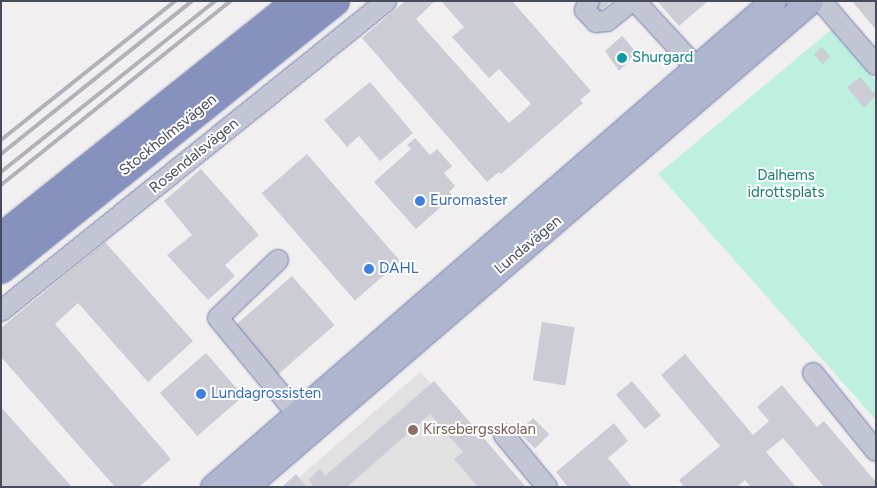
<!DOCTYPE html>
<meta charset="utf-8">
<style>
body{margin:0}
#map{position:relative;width:877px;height:488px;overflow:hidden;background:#f1efef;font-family:Figtree,sans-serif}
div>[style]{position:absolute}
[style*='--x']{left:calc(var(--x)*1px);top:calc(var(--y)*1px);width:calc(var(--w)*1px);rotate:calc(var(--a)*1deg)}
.education>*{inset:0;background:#e2e1e1}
.green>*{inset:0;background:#bdf0df}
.building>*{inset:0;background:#cccdd4;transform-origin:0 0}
.roads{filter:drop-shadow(0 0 1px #717caa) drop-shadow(0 0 1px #717caa)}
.minor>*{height:20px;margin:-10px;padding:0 10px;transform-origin:10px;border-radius:10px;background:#c2c6d4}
.major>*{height:25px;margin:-12.5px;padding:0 12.5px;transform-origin:12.5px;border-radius:12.5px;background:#aeb5ce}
.highway>*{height:28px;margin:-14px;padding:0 14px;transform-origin:14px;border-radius:14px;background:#8691be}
.rail>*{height:4px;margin:-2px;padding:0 2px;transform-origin:2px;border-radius:2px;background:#b1b2b9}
.dots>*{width:14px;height:14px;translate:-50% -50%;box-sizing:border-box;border:2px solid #fff;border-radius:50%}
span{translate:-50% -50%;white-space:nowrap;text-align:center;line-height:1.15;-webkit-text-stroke:4px #fff;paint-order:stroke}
.culture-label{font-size:15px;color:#0d838f}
.left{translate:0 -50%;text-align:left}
.street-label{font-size:15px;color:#474c5d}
.park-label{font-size:15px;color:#167f68}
.shop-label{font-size:15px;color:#366cbe}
.education-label{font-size:15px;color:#785e54}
.frame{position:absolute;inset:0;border:2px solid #474c5d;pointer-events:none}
</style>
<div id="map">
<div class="education">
<div style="clip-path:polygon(420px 372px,524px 487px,288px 487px)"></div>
</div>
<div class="green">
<div style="clip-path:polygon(832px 29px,876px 81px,876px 420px,658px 174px)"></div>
</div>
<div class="building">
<div style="clip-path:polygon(405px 1px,435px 1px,416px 19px,509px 123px,531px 104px,499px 69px,489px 78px,452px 37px,464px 27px,441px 1px,512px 1px,591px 91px,580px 100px,583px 103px,501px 174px,499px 172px,487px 182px,362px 38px)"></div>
<div style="clip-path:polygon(588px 1px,611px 1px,598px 13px)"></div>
<div style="clip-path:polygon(657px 1px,708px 1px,679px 26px)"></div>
<div style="clip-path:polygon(852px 1px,876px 1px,876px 30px)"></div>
<div style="clip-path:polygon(622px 36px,637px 53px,619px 71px,605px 51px)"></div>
<div style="left:822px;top:47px;width:13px;height:11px;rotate:48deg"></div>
<div style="clip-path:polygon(860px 77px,876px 95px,864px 108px,847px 87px)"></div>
<div style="clip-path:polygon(370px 82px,413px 133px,380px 161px,359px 136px,347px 147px,324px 120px)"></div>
<div style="clip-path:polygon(415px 138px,430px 155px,437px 149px,452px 166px,444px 173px,455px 186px,449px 192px,453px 196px,416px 229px,374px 182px,411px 149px,407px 145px)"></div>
<div style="left:307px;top:154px;width:142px;height:60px;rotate:49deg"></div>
<div style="clip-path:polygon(201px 169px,259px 235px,225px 265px,235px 276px,208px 300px,167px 255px,192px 235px,164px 201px)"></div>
<div style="clip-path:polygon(105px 242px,193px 341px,148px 382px,78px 303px,55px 324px,171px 459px,139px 487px,115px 487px,1px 357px,1px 328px)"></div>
<div style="left:292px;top:276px;width:65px;height:79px;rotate:49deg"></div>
<div style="left:542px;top:322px;width:33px;height:59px;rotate:9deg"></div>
<div style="left:206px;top:353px;width:57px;height:61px;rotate:49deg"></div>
<div style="clip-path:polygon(685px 354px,753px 435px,769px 421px,757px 407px,782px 385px,817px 427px,824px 421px,876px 482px,876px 487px,824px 487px,783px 438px,766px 452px,796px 487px,751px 487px,745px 480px,737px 487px,684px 487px,679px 480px,720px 446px,661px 375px)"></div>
<div style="clip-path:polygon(434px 381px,526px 487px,478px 487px,454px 459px,463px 452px,430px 414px,347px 487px,313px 487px,309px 479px,320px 469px,325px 476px)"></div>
<div style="left:632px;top:381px;width:45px;height:21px;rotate:50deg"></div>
<div style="clip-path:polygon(1px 407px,72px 487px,1px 487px)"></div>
<div style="left:533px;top:418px;width:23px;height:20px;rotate:45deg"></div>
<div style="clip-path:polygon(614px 423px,628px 441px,608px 458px,632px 487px,568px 487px,556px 472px)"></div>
<div style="clip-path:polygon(296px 474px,307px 487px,282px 487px)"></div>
</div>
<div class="roads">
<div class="minor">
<div style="--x:589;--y:1;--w:10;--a:114"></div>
<div style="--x:585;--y:10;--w:16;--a:47"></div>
<div style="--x:596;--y:22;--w:11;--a:-5"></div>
<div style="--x:607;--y:21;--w:32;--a:-39"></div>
<div style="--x:635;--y:1;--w:90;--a:47.3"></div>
<div style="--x:821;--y:1;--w:84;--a:49.3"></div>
<div style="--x:278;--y:260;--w:83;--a:136"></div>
<div style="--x:218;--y:318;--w:124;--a:50.5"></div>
<div style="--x:1;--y:311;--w:494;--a:-38.8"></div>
<div style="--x:813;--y:373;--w:100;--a:51.1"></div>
<div style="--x:504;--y:435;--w:67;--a:50.4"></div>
</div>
<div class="major">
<div style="--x:213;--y:487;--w:741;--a:-40.95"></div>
<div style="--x:245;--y:487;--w:745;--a:-40.7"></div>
</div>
<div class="highway">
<div style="--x:1;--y:238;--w:380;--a:-38.6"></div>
<div style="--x:1;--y:269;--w:428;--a:-38.7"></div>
</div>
</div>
<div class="rail">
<div style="--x:1;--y:140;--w:223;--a:-38.6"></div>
<div style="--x:1;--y:154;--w:245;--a:-38.7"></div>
<div style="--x:1;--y:172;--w:274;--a:-38.6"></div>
<div style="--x:1;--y:185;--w:295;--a:-38.7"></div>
</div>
<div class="dots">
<div style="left:622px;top:58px;background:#0f9aa8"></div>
<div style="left:420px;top:201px;background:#3f7fe0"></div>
<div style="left:369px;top:269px;background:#3f7fe0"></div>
<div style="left:201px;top:394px;background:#3f7fe0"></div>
<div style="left:413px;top:430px;background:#8d6e63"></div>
</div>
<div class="culture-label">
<span class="left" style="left:632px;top:58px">Shurgard</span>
</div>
<div class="street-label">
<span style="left:168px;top:135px;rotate:-39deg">Stockholmsvägen</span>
<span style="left:194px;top:156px;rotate:-39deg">Rosendalsvägen</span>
<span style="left:528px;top:245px;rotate:-40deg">Lundavägen</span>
</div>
<div class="park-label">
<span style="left:786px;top:184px">Dalhems<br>idrottsplats</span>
</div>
<div class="shop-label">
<span class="left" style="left:430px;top:201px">Euromaster</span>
<span class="left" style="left:379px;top:269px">DAHL</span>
<span class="left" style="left:211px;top:394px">Lundagrossisten</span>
</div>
<div class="education-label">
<span class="left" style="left:423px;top:430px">Kirsebergsskolan</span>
</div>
<div class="frame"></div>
</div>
